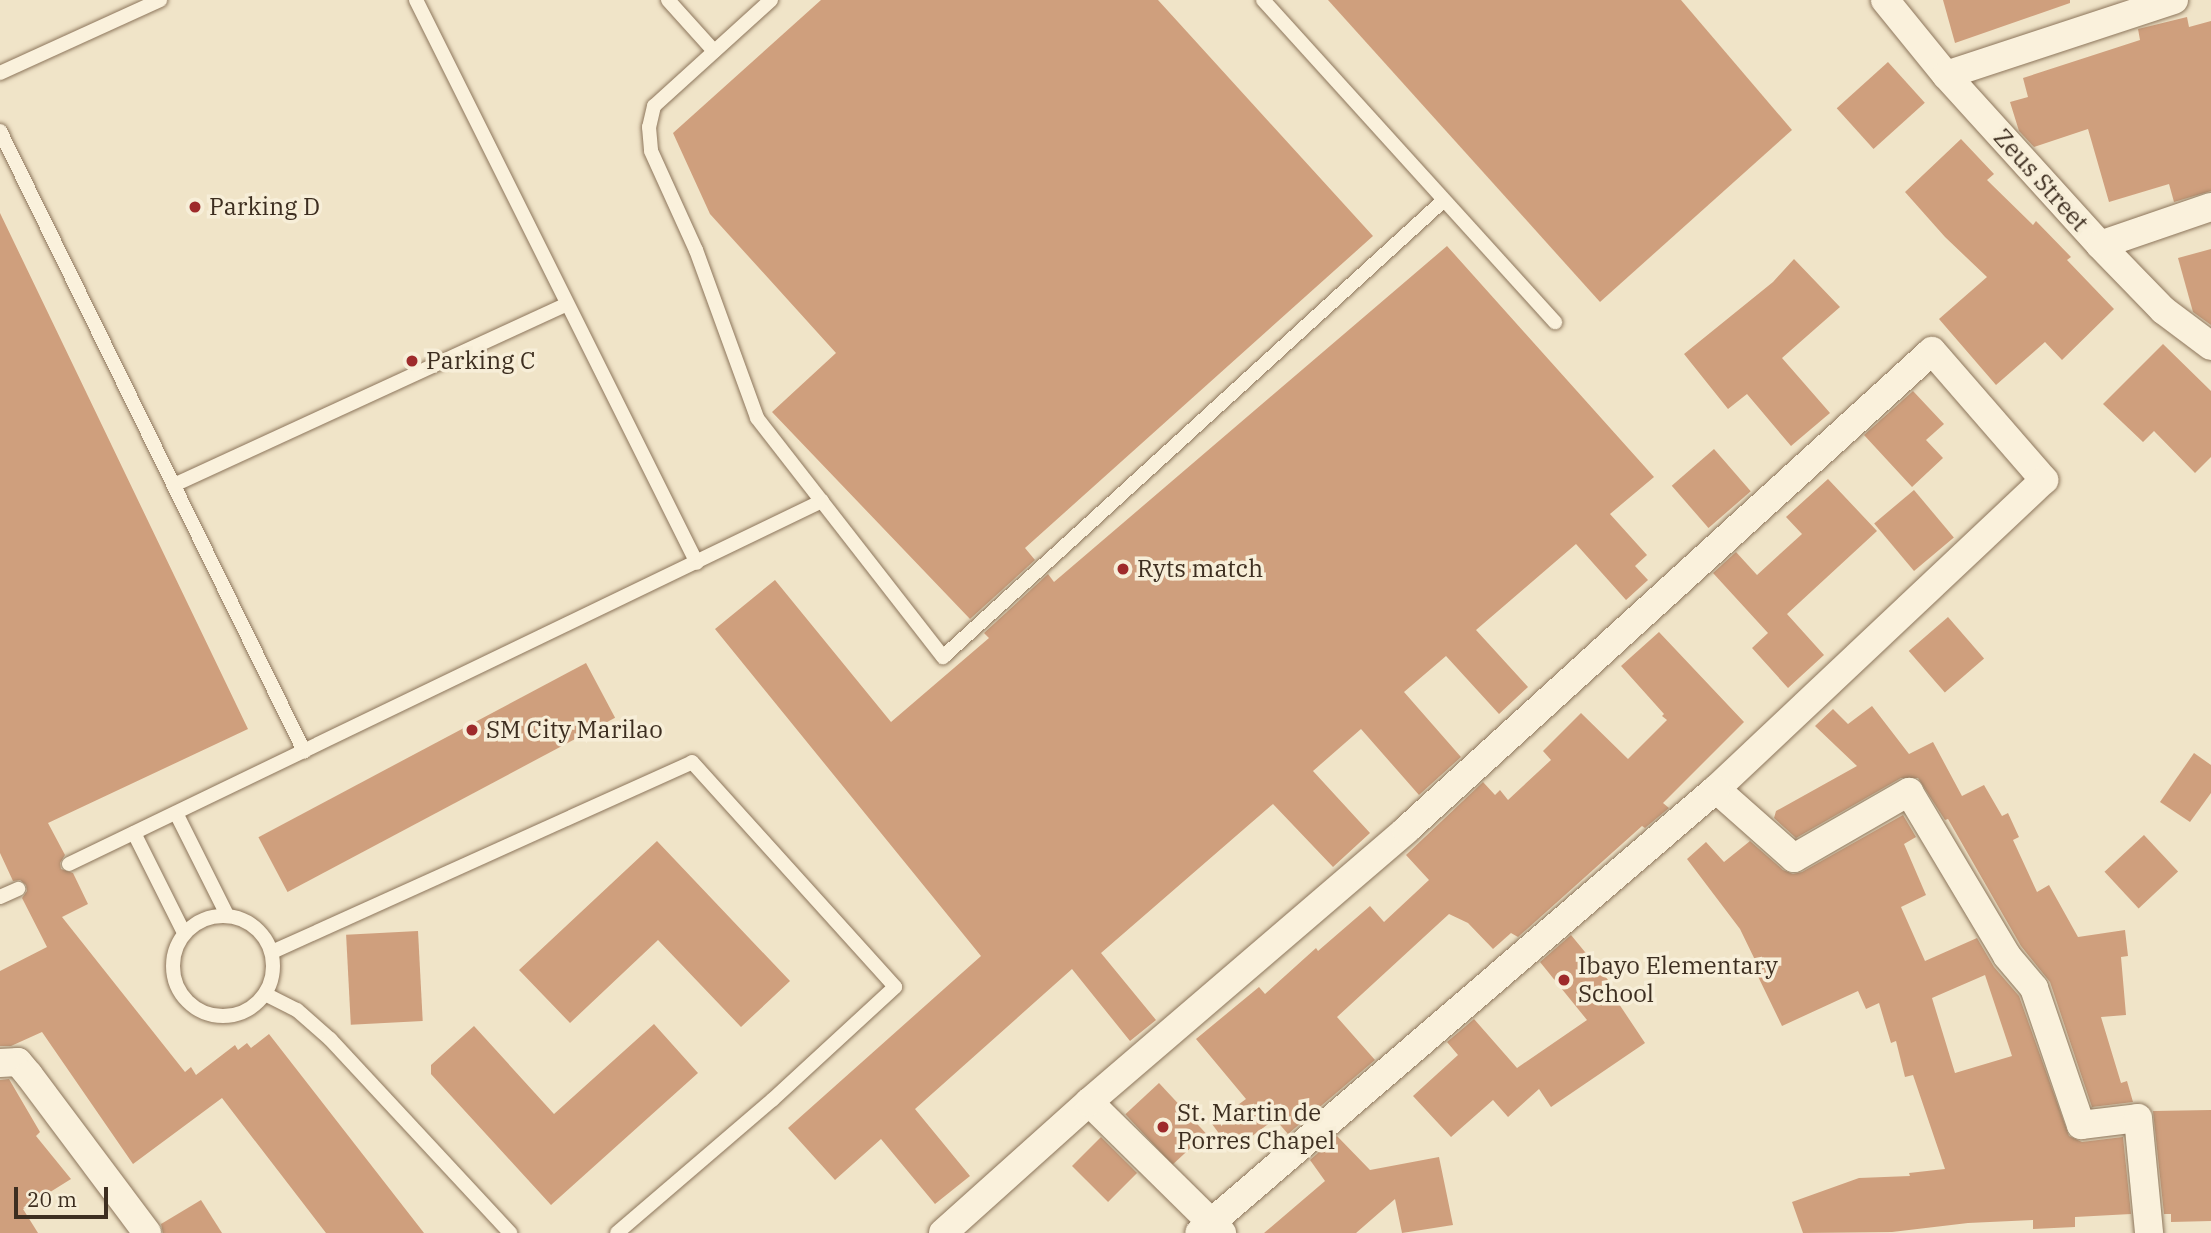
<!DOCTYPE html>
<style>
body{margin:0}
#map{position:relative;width:2211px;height:1233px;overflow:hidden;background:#f0e4c8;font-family:"IBM Plex Serif",serif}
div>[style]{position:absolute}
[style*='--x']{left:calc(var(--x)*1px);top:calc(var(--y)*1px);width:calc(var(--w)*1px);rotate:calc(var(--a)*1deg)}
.building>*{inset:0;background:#cf9f7d;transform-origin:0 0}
.roads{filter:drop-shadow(0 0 2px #8d765c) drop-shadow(0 0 2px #8d765c)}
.lane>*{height:14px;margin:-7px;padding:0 7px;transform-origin:7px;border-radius:7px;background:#faf1dc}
.lane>.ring{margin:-7px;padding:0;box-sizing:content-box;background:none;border:14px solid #faf1dc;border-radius:50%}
.street>*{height:28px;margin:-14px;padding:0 14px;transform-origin:14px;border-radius:14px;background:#faf1dc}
.dots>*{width:19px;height:19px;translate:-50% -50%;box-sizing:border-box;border:4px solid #f7eed8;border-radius:50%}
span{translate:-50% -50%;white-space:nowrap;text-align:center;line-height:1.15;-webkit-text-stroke:7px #f7eed8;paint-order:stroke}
.street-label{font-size:24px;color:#3d2e20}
.poi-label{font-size:24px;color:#3d2e20}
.left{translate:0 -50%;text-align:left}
.scale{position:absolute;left:14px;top:1187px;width:94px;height:32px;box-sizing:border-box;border:4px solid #3d2e20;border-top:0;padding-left:9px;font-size:21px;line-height:24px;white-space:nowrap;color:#3d2e20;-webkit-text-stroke:5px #f7eed8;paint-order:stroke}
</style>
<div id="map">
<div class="building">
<div style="clip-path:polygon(821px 0,1158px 0,1373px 236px,1025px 548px,1035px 560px,970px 619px,772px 412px,836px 353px,710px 214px,673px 133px)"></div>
<div style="clip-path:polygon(1328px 0,1681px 0,1792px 130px,1600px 302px)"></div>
<div style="clip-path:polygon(1943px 0,2070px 0,2070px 3px,1955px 43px)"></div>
<div style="clip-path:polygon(2187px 17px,2189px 27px,2211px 21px,2211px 191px,2174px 202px,2169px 184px,2109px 202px,2088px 129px,2034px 147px,2019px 131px,2010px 102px,2028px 97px,2023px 78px,2140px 40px,2138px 29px)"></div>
<div style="left:1888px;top:62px;width:55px;height:69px;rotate:48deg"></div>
<div style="clip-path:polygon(1961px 139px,1994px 174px,1987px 180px,2033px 225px,2036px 221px,2071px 257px,2067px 260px,2114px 309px,2062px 360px,2045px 342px,1996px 385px,1939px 319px,1987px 277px,1945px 237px,1905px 192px)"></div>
<div style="clip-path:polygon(0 213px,248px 729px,48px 823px,65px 855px,60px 863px,61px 869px,73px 873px,88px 904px,62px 917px,185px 1072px,191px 1067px,196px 1075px,235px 1045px,238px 1050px,247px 1043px,251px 1048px,269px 1034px,424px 1233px,326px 1233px,222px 1098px,133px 1164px,42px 1032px,11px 1046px,0 1046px,0 971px,47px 947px,22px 898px,27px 891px,26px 885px,20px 880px,13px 881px,0 853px)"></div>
<div style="clip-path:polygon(1447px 246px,1654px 477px,1610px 514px,1647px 555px,1635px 566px,1648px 580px,1626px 600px,1576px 544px,1476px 630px,1528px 687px,1499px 714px,1446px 656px,1404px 692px,1461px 757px,1419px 795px,1361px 729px,1313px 771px,1370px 833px,1333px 867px,1273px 804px,1101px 953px,1156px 1020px,1130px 1041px,1072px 969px,915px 1109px,970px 1176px,935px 1204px,881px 1139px,835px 1180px,788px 1128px,981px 956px,715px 629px,775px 580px,891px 722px,989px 638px,984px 633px,1048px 574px,1054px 582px)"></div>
<div style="clip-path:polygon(2211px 249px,2211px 325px,2193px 312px,2178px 258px)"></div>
<div style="clip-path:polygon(1794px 259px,1840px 307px,1782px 358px,1830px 413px,1791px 446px,1747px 394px,1728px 409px,1684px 354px,1773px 282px)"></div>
<div style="clip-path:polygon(2163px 344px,2211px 391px,2211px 457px,2195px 473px,2154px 431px,2143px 442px,2103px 404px)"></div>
<div style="clip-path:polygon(1913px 391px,1944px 424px,1926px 440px,1943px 458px,1912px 487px,1864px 435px)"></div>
<div style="left:1714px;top:449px;width:56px;height:56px;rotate:49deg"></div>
<div style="clip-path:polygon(1828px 479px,1877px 531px,1787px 614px,1824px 655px,1788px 688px,1752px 648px,1768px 633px,1713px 573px,1736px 552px,1757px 575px,1802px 534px,1786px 517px)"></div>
<div style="left:1914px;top:490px;width:62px;height:52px;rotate:50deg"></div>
<div style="left:1948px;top:617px;width:55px;height:52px;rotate:49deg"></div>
<div style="clip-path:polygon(1659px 632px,1744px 722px,1663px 803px,1669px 808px,1645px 828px,1642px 826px,1518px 937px,1511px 933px,1493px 949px,1468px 923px,1449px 914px,1337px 1017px,1375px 1060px,1288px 1134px,1275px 1119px,1232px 1151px,1212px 1124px,1246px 1099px,1196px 1039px,1259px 987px,1265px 994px,1316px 948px,1318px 951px,1370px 906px,1384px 922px,1429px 880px,1406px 855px,1483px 782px,1495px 795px,1500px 790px,1508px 800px,1551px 760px,1543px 751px,1581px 713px,1628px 759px,1667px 720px,1662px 716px,1664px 714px,1621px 666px)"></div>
<div style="left:586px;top:663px;width:62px;height:371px;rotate:62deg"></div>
<div style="clip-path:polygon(1872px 706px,1909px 754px,1933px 742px,1962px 796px,1984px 785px,2002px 816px,2008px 813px,2019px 837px,2013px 840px,2037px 892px,2049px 885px,2078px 937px,2125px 930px,2128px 956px,2121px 957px,2126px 1015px,2101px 1017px,2121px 1083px,2127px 1081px,2133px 1102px,2092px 1107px,2050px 982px,2021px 946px,1948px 819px,1945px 820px,1918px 778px,1901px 778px,1796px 838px,1774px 818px,1776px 811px,1857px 766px,1815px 726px,1833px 709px,1848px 724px)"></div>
<div style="clip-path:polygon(2194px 753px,2211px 765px,2211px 793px,2190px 822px,2160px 802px)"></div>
<div style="clip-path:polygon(evenodd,1903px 815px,1916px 837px,1904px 844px,1926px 895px,1901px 907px,1925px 961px,1977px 938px,1994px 967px,2019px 996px,2069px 1136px,2082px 1142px,2123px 1137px,2131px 1214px,2075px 1217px,2075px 1227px,2033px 1229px,2033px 1220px,1968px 1223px,1892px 1232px,1803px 1233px,1792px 1202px,1859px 1178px,1910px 1176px,1909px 1173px,1945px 1169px,1913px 1075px,1905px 1077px,1896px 1041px,1891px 1043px,1879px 1003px,1866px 1009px,1858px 991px,1782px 1026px,1752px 964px,1756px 962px,1740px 929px,1687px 859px,1706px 842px,1724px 862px,1750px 841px,1783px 870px,1793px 874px,1802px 872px,1903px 815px,1985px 975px,2012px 1056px,1955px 1073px,1932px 998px,1985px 975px)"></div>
<div style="left:2144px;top:835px;width:50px;height:54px;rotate:47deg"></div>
<div style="clip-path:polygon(657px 841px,790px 981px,741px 1027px,658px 940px,570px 1023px,519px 970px)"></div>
<div style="left:418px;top:931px;width:90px;height:72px;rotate:87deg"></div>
<div style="clip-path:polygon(1571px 935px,1613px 986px,1609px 989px,1645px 1043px,1551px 1107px,1539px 1089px,1508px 1117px,1493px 1100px,1451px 1137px,1413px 1096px,1458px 1055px,1447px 1042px,1474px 1019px,1517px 1068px,1587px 1020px,1540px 962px)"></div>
<div style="clip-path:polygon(654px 1024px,698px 1073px,551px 1205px,431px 1074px,431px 1065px,474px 1026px,554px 1114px)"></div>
<div style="clip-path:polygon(9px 1079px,40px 1132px,36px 1136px,71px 1179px,23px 1209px,38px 1233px,0 1233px,0 1080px)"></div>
<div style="left:1159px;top:1083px;width:69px;height:46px;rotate:47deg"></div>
<div style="clip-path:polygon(2211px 1110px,2211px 1221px,2171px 1222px,2171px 1214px,2164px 1214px,2153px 1111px)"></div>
<div style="clip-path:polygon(1337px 1136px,1370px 1170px,1439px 1157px,1453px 1225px,1402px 1233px,1395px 1199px,1356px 1233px,1264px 1233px,1325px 1181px,1310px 1160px)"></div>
<div style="left:1101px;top:1137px;width:51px;height:41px;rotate:45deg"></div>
<div style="clip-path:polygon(201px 1200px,222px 1233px,163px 1233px,161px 1224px)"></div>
</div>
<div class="roads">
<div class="lane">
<div style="--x:416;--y:0;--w:629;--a:63.48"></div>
<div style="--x:668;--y:0;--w:69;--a:48"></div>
<div style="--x:771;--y:0;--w:158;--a:137.8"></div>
<div style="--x:654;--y:106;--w:22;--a:103"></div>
<div style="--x:649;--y:127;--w:24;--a:85"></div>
<div style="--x:651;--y:151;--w:109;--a:65.6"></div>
<div style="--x:696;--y:250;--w:179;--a:70"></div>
<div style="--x:757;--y:418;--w:303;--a:52.1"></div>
<div style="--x:943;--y:657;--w:678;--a:-42.37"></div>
<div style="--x:1263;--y:0;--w:435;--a:47.8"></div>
<div style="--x:0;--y:73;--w:176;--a:-24.5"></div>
<div style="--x:0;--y:131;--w:691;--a:63.88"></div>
<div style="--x:174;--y:485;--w:431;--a:-24.7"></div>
<div style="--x:176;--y:813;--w:114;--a:63.4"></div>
<div style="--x:134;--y:833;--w:112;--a:63.4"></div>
<div style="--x:69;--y:864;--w:836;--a:-25.74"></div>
<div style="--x:0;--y:897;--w:20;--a:-24"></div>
<div class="ring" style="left:173px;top:916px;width:86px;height:86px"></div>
<div style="--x:272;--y:952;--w:461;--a:-24.3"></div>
<div style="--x:692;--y:762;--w:303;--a:47.9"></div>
<div style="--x:895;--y:987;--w:167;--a:137.4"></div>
<div style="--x:772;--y:1100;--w:204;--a:139.4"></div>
<div style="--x:265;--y:994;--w:36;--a:27"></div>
<div style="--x:297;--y:1010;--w:44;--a:41.3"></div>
<div style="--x:330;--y:1039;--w:265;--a:47.1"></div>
</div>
<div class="street">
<div style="--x:1885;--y:0;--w:97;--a:50.9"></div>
<div style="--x:1946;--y:75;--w:229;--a:47.8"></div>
<div style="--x:2100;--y:245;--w:91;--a:45.9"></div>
<div style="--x:2163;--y:310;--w:60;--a:36.9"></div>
<div style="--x:1946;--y:75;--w:240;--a:-18.2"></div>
<div style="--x:2100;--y:245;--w:117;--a:-18.9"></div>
<div style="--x:1716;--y:789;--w:104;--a:41.5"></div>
<div style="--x:1794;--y:858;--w:133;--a:-29.9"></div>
<div style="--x:1909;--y:792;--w:191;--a:59.1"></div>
<div style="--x:2007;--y:956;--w:42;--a:49.8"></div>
<div style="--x:2034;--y:988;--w:145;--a:71.1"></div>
<div style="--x:2081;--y:1125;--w:57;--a:-7"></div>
<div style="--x:2138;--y:1118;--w:116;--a:84.5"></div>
<div style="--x:0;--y:1063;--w:18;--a:-3"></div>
<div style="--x:18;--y:1062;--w:17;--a:50"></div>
<div style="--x:29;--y:1075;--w:197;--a:53.2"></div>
<div style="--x:1089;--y:1102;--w:187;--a:44.6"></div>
<div style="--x:943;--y:1233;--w:196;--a:-41.9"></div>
<div style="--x:1089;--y:1102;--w:418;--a:-40.6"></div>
<div style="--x:1406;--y:830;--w:711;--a:-42.32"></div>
<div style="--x:1932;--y:351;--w:171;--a:49"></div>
<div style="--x:2044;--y:480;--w:451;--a:136.7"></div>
<div style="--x:1716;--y:789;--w:681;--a:139.34"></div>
</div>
</div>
<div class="dots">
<div style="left:195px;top:207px;background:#9e2a2b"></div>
<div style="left:412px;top:361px;background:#9e2a2b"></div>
<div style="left:1123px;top:569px;background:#9e2a2b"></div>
<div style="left:472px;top:730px;background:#9e2a2b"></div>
<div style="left:1564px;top:980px;background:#9e2a2b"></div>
<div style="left:1163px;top:1127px;background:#9e2a2b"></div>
</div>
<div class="street-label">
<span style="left:2041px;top:180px;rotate:48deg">Zeus Street</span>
</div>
<div class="poi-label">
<span class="left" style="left:209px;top:207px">Parking D</span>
<span class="left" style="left:426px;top:361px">Parking C</span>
<span class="left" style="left:1137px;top:569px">Ryts match</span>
<span class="left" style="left:486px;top:730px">SM City Marilao</span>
<span class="left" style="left:1578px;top:980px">Ibayo Elementary<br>School</span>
<span class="left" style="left:1177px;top:1127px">St. Martin de<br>Porres Chapel</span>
</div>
<div class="scale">20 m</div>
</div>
